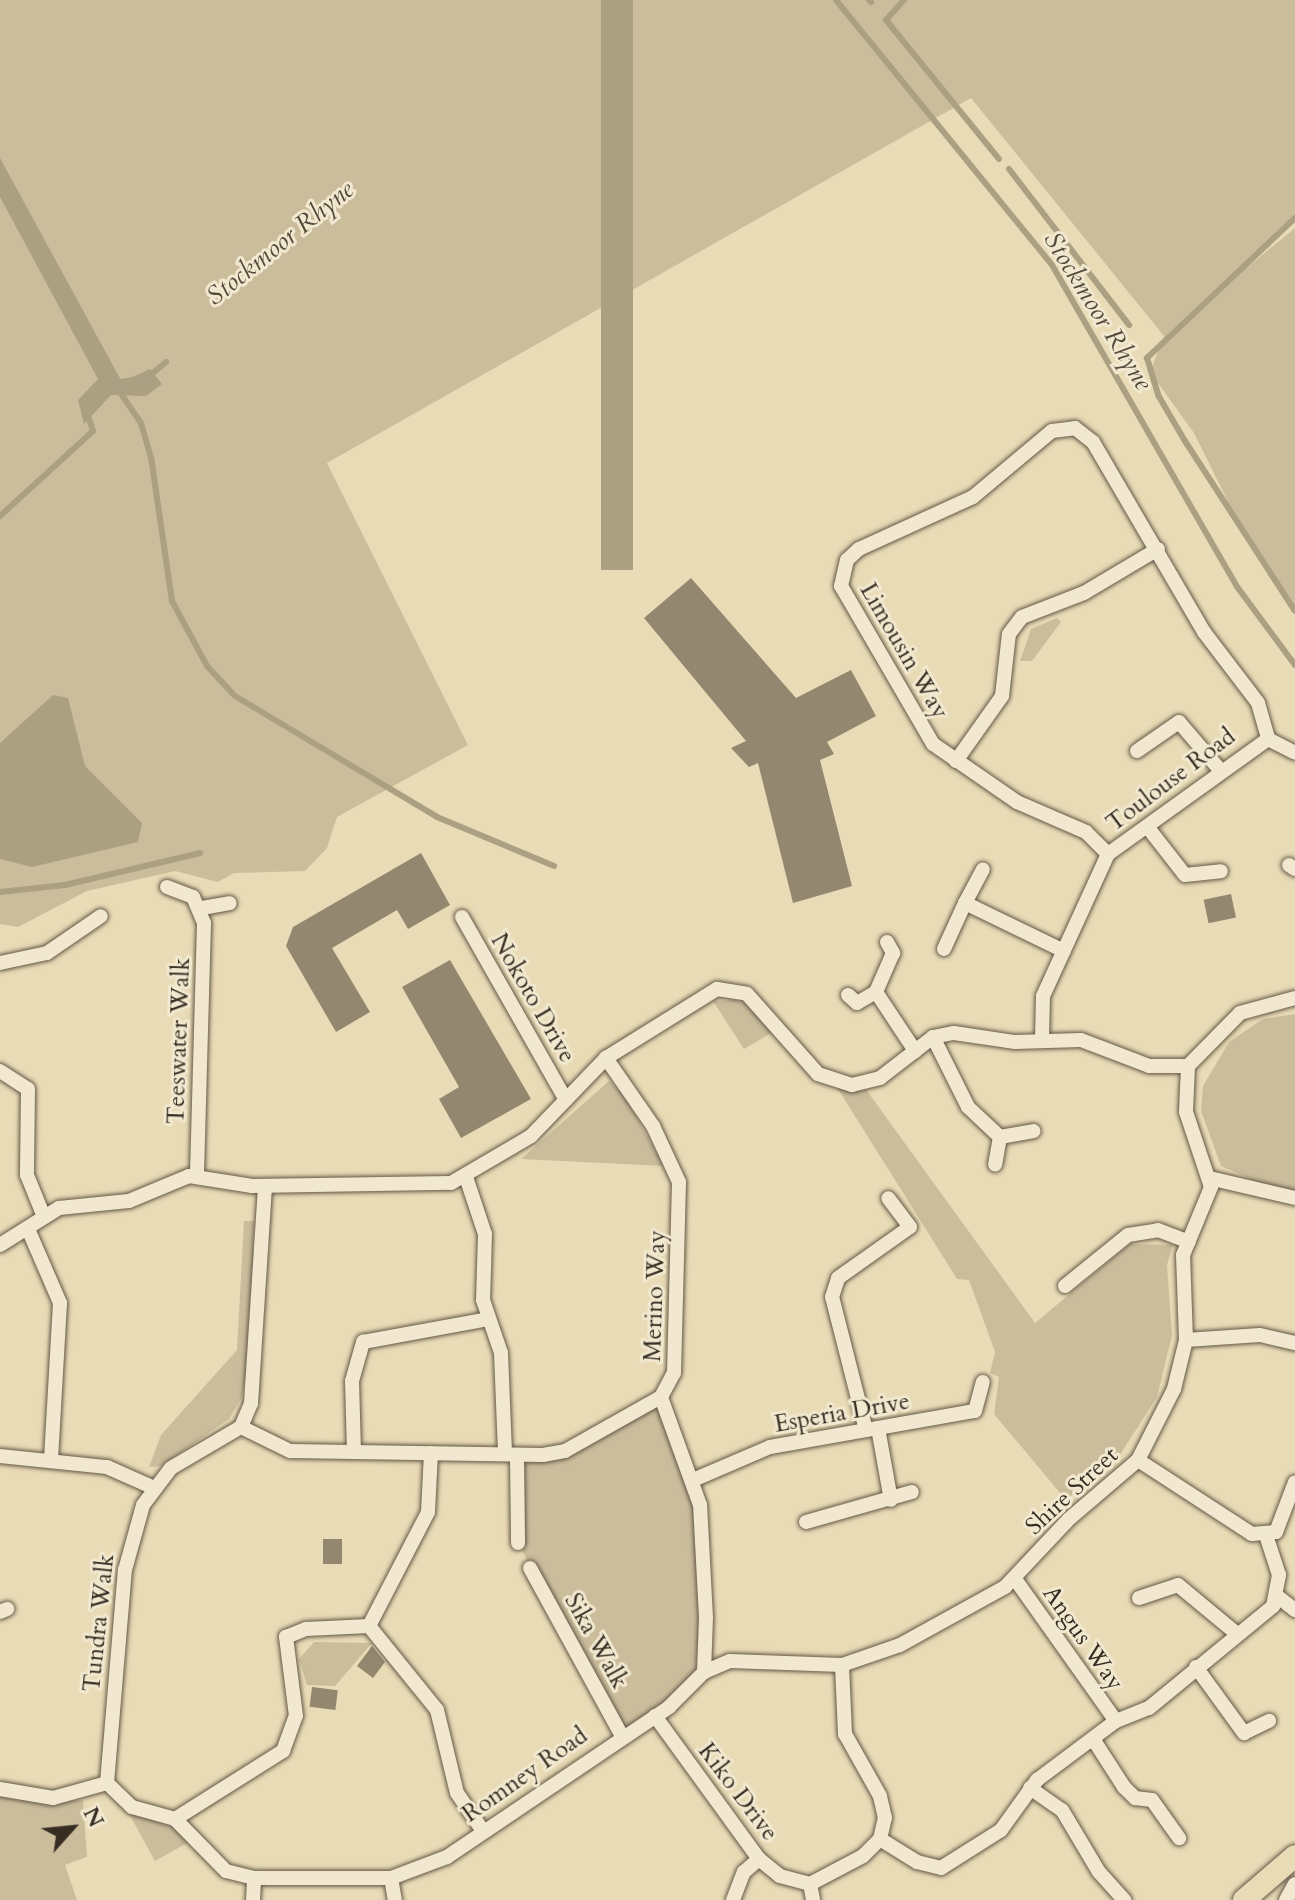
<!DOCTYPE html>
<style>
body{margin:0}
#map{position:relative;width:1295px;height:1900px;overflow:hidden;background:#e9dbb5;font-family:Cardo,serif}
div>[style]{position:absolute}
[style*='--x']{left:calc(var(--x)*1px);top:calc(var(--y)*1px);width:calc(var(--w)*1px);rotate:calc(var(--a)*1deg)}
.green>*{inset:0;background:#cbbd9c}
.water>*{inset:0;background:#aca083;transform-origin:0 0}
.stream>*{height:6px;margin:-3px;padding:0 3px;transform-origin:3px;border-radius:3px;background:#aca083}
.building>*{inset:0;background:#94876f;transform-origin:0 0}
.roads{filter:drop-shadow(0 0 2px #645848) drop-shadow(0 0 2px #645848)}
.minor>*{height:14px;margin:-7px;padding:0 7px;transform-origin:7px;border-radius:7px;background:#f1e8cf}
.primary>*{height:22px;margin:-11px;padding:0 11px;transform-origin:11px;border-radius:11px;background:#e9dbb5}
span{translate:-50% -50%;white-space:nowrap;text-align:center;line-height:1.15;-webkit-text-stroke:6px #f1e8cf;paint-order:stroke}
.street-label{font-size:24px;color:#372d23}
.water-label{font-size:26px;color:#544a3b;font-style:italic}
.north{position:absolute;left:32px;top:1788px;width:80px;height:80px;-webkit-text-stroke:6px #f1e8cf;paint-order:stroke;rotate:63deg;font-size:22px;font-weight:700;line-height:32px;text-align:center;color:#372d23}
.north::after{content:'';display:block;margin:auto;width:28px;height:36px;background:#372d23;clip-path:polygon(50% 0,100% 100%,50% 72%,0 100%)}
</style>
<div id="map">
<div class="green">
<div style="clip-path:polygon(0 0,1295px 0,1295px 218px,1185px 318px,1295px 228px,1295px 610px,1248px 542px,1194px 433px,1150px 372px,1164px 336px,971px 98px,327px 463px,468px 745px,337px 817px,327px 848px,305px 871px,234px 873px,218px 882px,175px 871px,87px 891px,18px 927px,0 924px)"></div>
<div style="clip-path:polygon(1057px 618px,1061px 622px,1032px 661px,1020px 661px,1031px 629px)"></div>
<div style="clip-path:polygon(734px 1000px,752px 1005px,775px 1031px,744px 1049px,713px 1001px)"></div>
<div style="clip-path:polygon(1295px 1014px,1295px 1191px,1267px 1186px,1221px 1166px,1201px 1111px,1203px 1086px,1229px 1042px,1263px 1019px)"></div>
<div style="clip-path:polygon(609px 1081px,625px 1097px,664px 1166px,521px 1159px)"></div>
<div style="clip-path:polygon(833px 1081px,862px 1084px,1035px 1323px,1130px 1244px,1173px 1245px,1167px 1265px,1172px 1335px,1157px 1397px,1118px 1458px,1066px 1500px,994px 1414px,999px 1377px,990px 1373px,995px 1352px,969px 1280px,957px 1279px)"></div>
<div style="clip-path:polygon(244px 1221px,254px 1221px,250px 1347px,242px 1397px,229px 1419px,161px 1466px,149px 1467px,161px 1435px,237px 1350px)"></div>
<div style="clip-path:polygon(661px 1397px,693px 1480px,704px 1672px,622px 1736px,518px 1543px,517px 1456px,543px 1455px)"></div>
<div style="clip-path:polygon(314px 1642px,372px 1643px,335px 1686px,307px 1685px,299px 1659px)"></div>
<div style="clip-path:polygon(0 1793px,44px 1802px,83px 1800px,87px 1857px,65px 1865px,77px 1900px,0 1900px)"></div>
<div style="clip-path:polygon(127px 1810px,182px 1831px,189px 1842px,155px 1861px)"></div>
</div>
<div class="water">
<div style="left:601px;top:0;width:32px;height:570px"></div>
<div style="clip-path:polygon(0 158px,122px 382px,150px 369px,162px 384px,146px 396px,111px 395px,84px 424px,78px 400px,98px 379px,0 197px)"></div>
<div style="clip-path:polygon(53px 695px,68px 698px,85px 766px,142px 823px,138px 842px,32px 867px,0 859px,0 743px)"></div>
</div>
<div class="stream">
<div style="--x:836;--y:0;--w:342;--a:50.8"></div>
<div style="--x:1052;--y:265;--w:373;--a:60.1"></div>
<div style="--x:1238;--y:588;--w:96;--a:53.5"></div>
<div style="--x:869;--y:0;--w:3;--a:45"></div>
<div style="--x:904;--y:0;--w:27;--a:132"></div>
<div style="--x:886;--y:20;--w:179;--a:50.9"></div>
<div style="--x:1009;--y:169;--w:197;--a:52.4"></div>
<div style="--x:1295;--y:218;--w:204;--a:136.6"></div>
<div style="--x:1147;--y:358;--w:39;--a:73"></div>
<div style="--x:1158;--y:395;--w:53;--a:59.6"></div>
<div style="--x:1185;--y:441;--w:202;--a:57.1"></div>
<div style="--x:115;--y:383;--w:32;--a:-9"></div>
<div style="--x:147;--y:378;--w:25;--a:-40"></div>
<div style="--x:117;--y:388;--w:42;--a:55.6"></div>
<div style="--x:141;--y:423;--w:35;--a:74"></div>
<div style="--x:151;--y:457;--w:146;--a:81.7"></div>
<div style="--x:172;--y:601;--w:74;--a:61.7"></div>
<div style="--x:207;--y:666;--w:41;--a:47"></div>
<div style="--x:235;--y:696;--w:235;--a:30.9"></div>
<div style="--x:437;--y:817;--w:127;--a:22.7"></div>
<div style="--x:0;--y:516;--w:126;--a:-42.4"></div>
<div style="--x:93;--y:431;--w:19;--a:-108"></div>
<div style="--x:0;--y:892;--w:65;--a:-6.1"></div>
<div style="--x:65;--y:885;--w:139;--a:-13.3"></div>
</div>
<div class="building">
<div style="clip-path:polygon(691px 578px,796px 698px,851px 670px,876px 716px,827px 742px,834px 754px,820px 760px,852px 886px,793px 903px,758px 763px,749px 767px,731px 748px,746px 741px,644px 618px)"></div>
<div style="clip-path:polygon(421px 853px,450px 905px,408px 929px,397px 910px,332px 948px,370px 1012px,336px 1032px,286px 946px,293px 927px)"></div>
<div style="left:1231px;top:894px;width:24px;height:28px;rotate:78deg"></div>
<div style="clip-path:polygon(450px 960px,531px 1099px,461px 1138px,439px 1099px,459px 1087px,402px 987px)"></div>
<div style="left:323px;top:1539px;width:19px;height:25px"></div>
<div style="clip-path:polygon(372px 1646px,385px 1662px,373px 1678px,357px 1666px)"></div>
<div style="left:312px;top:1687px;width:26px;height:20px;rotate:7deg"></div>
</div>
<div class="roads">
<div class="minor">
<div style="--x:1137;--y:751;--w:51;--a:-34.6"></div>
<div style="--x:1179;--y:722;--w:63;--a:49.5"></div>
<div style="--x:956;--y:761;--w:80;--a:-54.7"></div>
<div style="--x:1002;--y:696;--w:62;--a:-83.6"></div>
<div style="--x:1009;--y:634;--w:21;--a:-53"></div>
<div style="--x:1022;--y:617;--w:66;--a:-21.2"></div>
<div style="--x:1084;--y:593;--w:86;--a:-30.7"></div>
<div style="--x:1149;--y:829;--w:58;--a:52"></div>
<div style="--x:1185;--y:875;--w:36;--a:-6"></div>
<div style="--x:1108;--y:854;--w:31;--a:-135"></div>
<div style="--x:1086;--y:832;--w:75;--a:-156.5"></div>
<div style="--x:1017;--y:802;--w:102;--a:-145.4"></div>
<div style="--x:933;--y:744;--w:183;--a:-120.2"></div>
<div style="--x:841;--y:586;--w:27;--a:-77"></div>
<div style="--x:847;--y:560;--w:16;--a:-43"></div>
<div style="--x:859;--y:549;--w:125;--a:-24.5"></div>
<div style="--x:973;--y:497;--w:103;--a:-39.9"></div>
<div style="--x:1052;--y:431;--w:23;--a:-7"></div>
<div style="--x:1075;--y:428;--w:23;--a:38"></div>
<div style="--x:1093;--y:442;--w:220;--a:59.7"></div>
<div style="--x:1204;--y:632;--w:89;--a:52.7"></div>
<div style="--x:1258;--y:703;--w:37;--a:74"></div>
<div style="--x:1268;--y:739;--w:30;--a:27"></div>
<div style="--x:1289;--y:865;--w:7;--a:34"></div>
<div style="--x:167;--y:887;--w:28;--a:21"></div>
<div style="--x:193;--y:897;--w:28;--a:67"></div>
<div style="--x:204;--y:923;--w:254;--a:91.6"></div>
<div style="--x:965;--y:903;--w:38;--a:-62"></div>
<div style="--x:202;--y:908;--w:28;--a:-10"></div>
<div style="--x:462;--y:917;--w:210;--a:60.4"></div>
<div style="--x:887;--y:942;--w:13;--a:61"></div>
<div style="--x:893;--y:953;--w:43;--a:113.6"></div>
<div style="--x:876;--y:992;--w:71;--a:56.5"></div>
<div style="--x:944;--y:949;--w:51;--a:-65.5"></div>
<div style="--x:965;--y:903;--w:110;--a:25.9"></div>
<div style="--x:0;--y:963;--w:48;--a:-12"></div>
<div style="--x:47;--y:953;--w:65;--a:-34.4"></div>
<div style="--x:848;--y:995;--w:12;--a:42"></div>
<div style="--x:857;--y:1003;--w:22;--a:-30"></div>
<div style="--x:933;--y:1037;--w:78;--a:63.4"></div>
<div style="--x:968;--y:1107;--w:44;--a:43.2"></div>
<div style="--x:1000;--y:1137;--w:28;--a:100"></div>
<div style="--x:1042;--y:1039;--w:43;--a:-88.7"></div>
<div style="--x:1043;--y:996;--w:156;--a:-65.4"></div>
<div style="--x:1108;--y:854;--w:197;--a:-35.7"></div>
<div style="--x:0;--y:1071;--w:33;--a:33"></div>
<div style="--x:28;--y:1089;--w:86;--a:90.7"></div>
<div style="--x:27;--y:1175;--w:45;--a:68"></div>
<div style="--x:1000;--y:1137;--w:34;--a:-10"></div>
<div style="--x:466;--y:1177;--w:60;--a:71.6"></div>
<div style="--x:485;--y:1234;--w:66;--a:91.7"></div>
<div style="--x:483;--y:1300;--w:56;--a:71.2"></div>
<div style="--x:501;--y:1353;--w:98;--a:87.7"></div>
<div style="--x:1209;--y:1178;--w:88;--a:13.1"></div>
<div style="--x:28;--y:1229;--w:81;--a:66.6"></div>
<div style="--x:60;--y:1303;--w:156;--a:93.3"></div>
<div style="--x:0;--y:1245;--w:70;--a:-32.1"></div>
<div style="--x:59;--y:1208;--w:70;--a:-5.7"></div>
<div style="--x:129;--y:1201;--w:65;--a:-22.6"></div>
<div style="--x:189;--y:1176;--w:64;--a:9"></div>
<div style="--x:252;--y:1186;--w:199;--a:-0.9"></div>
<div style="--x:451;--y:1183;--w:93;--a:-30.4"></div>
<div style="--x:531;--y:1136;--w:108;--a:-46.1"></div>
<div style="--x:606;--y:1058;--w:131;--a:-31.9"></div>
<div style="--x:717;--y:989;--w:30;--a:9"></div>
<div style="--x:747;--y:994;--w:107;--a:48.4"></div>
<div style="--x:818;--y:1074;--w:36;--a:18"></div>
<div style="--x:852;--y:1085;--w:29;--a:-14"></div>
<div style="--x:880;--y:1078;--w:67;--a:-37.7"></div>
<div style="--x:933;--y:1037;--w:21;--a:-11"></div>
<div style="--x:954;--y:1033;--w:62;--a:8.4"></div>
<div style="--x:1015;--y:1042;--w:66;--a:-1.7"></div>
<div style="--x:1081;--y:1040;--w:73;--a:20.9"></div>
<div style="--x:1149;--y:1066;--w:39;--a:0"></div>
<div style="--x:1188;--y:1066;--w:74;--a:-45.5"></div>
<div style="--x:1240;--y:1013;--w:57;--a:-15.3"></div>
<div style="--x:1065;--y:1286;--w:81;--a:-39"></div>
<div style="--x:1128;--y:1235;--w:30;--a:-9"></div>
<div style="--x:1158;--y:1230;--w:33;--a:21"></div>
<div style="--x:1186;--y:1340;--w:74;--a:-3.9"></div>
<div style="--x:1260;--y:1335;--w:36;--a:13"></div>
<div style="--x:241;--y:1427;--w:55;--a:26.1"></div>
<div style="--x:290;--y:1451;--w:253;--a:0.9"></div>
<div style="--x:543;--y:1455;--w:22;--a:-10"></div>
<div style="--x:565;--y:1451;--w:110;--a:-29.4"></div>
<div style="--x:661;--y:1397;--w:27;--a:-62"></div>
<div style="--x:674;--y:1373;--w:191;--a:-88.5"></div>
<div style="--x:679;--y:1182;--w:62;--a:-114.9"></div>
<div style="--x:653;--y:1126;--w:83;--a:-124.7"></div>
<div style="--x:878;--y:1428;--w:73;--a:79.8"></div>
<div style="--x:866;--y:1430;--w:137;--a:-104.3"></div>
<div style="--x:832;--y:1297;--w:20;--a:-72"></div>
<div style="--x:838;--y:1278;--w:88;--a:-35.3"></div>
<div style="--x:910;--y:1227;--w:36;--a:-127"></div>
<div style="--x:354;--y:1452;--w:71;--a:-91.6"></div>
<div style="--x:352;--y:1381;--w:41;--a:-74.2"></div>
<div style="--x:363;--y:1342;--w:127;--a:-10.4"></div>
<div style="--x:0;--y:1456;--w:108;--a:5.9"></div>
<div style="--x:107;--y:1467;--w:49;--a:24"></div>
<div style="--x:517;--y:1456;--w:87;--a:89.3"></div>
<div style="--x:1138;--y:1460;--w:136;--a:33"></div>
<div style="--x:1252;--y:1534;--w:24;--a:-5"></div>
<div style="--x:1276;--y:1532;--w:53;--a:-69.2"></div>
<div style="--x:693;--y:1480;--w:84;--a:-23.2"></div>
<div style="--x:770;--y:1447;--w:208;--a:-10"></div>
<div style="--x:975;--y:1411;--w:30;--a:-75"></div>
<div style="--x:806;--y:1522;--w:110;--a:-15.8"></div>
<div style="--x:530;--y:1568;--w:192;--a:61.3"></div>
<div style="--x:1015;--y:1579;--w:174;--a:54.6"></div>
<div style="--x:1277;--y:1596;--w:23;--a:38"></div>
<div style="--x:1139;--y:1598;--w:41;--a:-18.4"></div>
<div style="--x:1178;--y:1585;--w:77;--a:39.7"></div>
<div style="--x:0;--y:1612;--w:8;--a:-23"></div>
<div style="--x:369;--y:1626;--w:108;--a:51"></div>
<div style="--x:437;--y:1710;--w:85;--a:76.5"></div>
<div style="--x:457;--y:1793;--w:46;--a:55.6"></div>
<div style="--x:1196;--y:1667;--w:82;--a:54"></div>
<div style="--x:1244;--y:1733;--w:28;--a:-26"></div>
<div style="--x:704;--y:1672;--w:28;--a:-23"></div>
<div style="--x:730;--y:1661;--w:112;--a:2"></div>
<div style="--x:842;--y:1665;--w:61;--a:-19"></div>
<div style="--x:900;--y:1645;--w:120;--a:-28.9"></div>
<div style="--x:1005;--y:1587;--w:93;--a:-46.7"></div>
<div style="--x:1069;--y:1519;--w:91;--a:-40.5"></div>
<div style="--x:1138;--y:1460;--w:80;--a:-63.1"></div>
<div style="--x:1174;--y:1389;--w:50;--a:-76.2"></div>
<div style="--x:1186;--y:1340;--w:85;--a:-92"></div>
<div style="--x:1183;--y:1255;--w:74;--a:-67.6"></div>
<div style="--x:1211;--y:1187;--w:79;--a:-108.4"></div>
<div style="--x:1186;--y:1112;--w:46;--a:-87.5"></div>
<div style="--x:655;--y:1716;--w:177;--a:54"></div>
<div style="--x:759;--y:1859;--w:27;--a:39"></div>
<div style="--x:780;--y:1876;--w:31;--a:15"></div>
<div style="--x:810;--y:1884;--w:60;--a:-27.8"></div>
<div style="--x:863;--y:1856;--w:24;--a:-45"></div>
<div style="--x:880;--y:1839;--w:22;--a:-77"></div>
<div style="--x:885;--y:1818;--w:23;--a:-103"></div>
<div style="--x:880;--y:1796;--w:71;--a:-119.4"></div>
<div style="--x:845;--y:1734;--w:69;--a:-92.5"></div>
<div style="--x:1095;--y:1742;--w:54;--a:57.2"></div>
<div style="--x:1124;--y:1787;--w:16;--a:45"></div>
<div style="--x:1135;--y:1798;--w:17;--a:7"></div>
<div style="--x:1152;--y:1800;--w:47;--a:54.6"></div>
<div style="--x:107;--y:1783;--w:35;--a:44"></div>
<div style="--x:132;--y:1807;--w:45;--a:15.6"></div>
<div style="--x:175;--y:1819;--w:73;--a:45.6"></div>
<div style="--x:226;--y:1871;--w:29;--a:14"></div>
<div style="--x:254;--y:1878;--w:137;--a:0"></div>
<div style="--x:391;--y:1878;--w:60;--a:-20.6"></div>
<div style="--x:447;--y:1857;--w:268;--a:-34"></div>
<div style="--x:669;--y:1707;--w:49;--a:-45"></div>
<div style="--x:704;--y:1672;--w:54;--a:-87.9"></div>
<div style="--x:706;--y:1618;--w:113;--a:-93"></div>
<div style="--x:700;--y:1505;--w:115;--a:-109.9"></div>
<div style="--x:107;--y:1783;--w:214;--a:-85.2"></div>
<div style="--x:125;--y:1570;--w:67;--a:-74.5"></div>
<div style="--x:143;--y:1505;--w:46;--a:-52.9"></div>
<div style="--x:171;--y:1468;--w:81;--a:-30.4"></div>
<div style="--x:241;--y:1427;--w:26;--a:-67"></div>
<div style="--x:251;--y:1403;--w:217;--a:-86.3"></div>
<div style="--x:1030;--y:1788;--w:39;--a:35"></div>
<div style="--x:1062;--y:1810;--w:72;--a:59.2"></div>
<div style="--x:1099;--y:1872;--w:38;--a:48"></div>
<div style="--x:0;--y:1789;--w:54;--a:9.6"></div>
<div style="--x:53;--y:1798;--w:56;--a:-15.5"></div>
<div style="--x:175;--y:1819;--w:128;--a:-32.2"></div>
<div style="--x:283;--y:1751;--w:37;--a:-70"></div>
<div style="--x:296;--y:1716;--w:80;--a:-97.2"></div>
<div style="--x:286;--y:1637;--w:22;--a:-22"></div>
<div style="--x:306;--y:1629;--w:63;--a:-2.7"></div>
<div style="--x:369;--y:1626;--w:128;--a:-62.6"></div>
<div style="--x:428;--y:1512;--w:59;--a:-87.1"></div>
<div style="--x:880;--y:1839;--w:44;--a:31.9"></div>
<div style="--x:917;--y:1862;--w:25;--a:14"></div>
<div style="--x:941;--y:1868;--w:71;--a:-32.3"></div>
<div style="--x:1001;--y:1830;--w:62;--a:-54.2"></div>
<div style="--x:1037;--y:1780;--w:99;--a:-36.8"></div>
<div style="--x:1116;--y:1721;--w:35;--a:-22"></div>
<div style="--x:1149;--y:1708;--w:161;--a:-39.4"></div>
<div style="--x:1273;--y:1606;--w:32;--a:-79"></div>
<div style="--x:1279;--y:1575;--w:42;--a:-108"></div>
<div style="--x:391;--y:1878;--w:22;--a:80"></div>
<div style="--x:810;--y:1884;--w:16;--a:79"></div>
<div style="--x:253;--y:1900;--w:22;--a:-87"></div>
<div style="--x:733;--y:1900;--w:30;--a:-69"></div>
<div style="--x:744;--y:1872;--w:20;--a:-41"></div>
<div style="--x:1286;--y:1900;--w:18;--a:-61"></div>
</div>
<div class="primary">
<div style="--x:1244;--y:1900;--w:67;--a:-40.8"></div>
</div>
</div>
<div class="street-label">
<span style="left:904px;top:651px;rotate:60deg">Limousin Way</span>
<span style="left:1171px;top:780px;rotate:-37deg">Toulouse Road</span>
<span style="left:533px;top:998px;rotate:60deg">Nokoto Drive</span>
<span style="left:179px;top:1041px;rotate:-88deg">Teeswater Walk</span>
<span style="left:655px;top:1296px;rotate:-88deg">Merino Way</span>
<span style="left:842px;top:1413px;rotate:-10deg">Esperia Drive</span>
<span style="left:1072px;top:1491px;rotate:-43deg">Shire Street</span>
<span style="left:99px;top:1623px;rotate:-84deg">Tundra Walk</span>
<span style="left:1083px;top:1638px;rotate:55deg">Angus Way</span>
<span style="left:596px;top:1641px;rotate:61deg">Sika Walk</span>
<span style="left:525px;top:1775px;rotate:-35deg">Romney Road</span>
<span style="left:738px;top:1792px;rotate:53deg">Kiko Drive</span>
</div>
<div class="water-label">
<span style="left:280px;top:243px;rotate:-39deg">Stockmoor Rhyne</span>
<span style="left:1098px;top:311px;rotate:58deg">Stockmoor Rhyne</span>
</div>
<div class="north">N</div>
</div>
